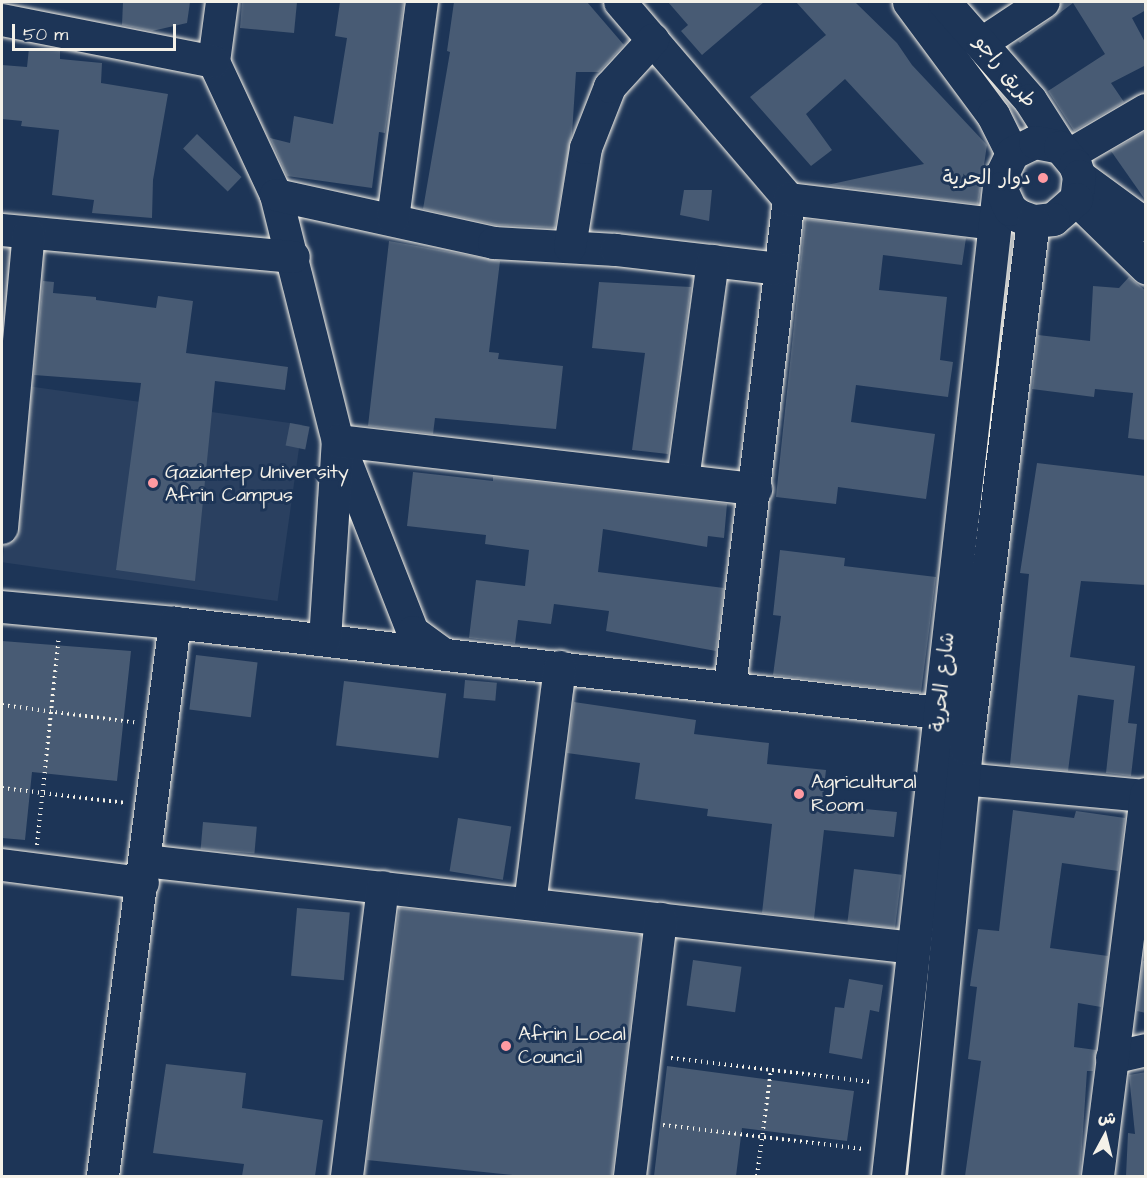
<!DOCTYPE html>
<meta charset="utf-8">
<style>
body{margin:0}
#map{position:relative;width:1147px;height:1178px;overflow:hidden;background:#1d3557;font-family:"Architects Daughter","Playpen Sans Arabic",sans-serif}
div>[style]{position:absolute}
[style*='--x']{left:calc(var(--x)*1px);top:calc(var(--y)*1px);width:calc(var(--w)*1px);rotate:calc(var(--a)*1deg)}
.built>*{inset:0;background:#2a4060;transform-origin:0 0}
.green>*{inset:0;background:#354a67}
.building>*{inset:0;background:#485b74;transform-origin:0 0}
.path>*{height:4px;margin-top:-2px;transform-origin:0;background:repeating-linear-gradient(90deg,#f4f1e8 0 1.5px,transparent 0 6px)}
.roads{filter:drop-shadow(0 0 2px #f4f1e8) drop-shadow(0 0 2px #f4f1e8)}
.minor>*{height:32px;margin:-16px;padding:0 16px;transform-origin:16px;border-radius:16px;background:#1d3557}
.major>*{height:33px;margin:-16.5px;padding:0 16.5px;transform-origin:16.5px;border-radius:16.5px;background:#1d3557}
.dots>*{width:16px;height:16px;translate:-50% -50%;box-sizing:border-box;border:3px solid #1d3557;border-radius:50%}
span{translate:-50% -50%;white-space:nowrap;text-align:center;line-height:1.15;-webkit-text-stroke:6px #1d3557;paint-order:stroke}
.street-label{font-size:20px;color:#f4f1e8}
.poi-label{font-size:20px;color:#f4f1e8}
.right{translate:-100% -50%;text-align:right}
.left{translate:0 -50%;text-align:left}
.frame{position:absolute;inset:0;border:3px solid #f4f1e8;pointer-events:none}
.north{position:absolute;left:1075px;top:1106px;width:60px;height:60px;-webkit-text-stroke:4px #1d3557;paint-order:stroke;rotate:7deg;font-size:16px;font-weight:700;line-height:24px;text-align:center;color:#f4f1e8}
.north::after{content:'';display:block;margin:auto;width:21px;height:27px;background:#f4f1e8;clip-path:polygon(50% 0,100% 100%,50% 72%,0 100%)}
.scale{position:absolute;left:12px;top:24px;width:164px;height:27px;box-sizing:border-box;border:3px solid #f4f1e8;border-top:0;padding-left:8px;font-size:18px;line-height:21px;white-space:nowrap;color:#f4f1e8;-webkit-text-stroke:4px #1d3557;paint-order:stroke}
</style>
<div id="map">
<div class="built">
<div style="left:27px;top:386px;width:278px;height:178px;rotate:8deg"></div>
</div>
<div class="green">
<div style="clip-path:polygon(2px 222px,16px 224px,2px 367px)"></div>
</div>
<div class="building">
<div style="clip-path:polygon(123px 2px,190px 2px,187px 23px,152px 31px,122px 25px)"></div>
<div style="clip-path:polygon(242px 2px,297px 2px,294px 33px,240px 28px)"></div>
<div style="clip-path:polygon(340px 2px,404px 2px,385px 133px,379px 132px,372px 188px,287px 176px,270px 138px,290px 143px,294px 116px,333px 124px,347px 38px,335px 36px)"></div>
<div style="clip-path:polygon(454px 2px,587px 2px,624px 45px,599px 72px,576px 72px,572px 134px,555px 228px,496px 225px,423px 209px,450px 52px,447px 51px)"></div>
<div style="clip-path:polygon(668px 2px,764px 2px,702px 55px,681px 31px,688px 25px)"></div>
<div style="clip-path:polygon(796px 2px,855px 2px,897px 43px,912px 65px,987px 145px,978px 204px,827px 185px,924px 164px,845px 79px,806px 114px,832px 150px,811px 166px,750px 97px,826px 35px)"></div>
<div style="clip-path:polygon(1062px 2px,1146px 2px,1146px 10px,1132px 18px,1146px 44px,1146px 65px,1111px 83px,1124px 102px,1074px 131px,1048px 91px,1105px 54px,1073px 3px,1020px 43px,1018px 41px,1054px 17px)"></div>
<div style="clip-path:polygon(29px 48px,60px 51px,60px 59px,102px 63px,101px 83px,168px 94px,153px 180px,152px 218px,92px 213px,94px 200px,52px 195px,59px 130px,21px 126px,22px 121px,2px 119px,2px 65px,27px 67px)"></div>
<div style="clip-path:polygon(1146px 131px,1146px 201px,1111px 151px)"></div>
<div style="left:197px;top:134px;width:62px;height:20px;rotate:44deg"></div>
<div style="clip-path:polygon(684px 190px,712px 190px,709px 221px,680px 215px)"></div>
<div style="clip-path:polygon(805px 219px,966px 238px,962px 265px,883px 255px,879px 290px,947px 297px,940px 360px,953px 362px,948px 397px,856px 385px,851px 422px,935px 434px,926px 499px,838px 487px,836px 504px,776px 497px)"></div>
<div style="clip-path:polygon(389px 241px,500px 261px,489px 352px,499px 353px,498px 359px,563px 366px,556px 429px,435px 418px,433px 434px,368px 426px)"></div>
<div style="clip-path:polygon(1129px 277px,1146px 291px,1146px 440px,1128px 438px,1133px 393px,1095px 389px,1094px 397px,1032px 389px,1038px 335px,1090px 341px,1093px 286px,1119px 288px)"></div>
<div style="clip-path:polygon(43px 281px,54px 282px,53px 293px,96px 297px,96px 300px,156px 308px,158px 296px,193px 301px,186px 353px,288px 367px,285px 390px,215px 381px,195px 581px,116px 570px,141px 383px,34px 375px)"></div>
<div style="clip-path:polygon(599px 282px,691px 287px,668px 454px,632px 450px,645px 353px,592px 348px)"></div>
<div style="left:290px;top:423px;width:20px;height:23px;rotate:11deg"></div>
<div style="clip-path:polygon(1037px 463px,1146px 476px,1146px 585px,1081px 581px,1070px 657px,1135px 666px,1128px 723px,1137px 724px,1131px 776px,1106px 773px,1114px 700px,1078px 695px,1068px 771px,1010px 765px,1029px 574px,1020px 573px)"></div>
<div style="clip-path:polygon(413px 472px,493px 481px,493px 477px,727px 504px,724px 538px,708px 536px,707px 547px,603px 529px,598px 572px,724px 588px,716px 651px,606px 631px,609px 611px,554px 604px,551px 624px,518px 620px,515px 644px,469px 638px,476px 580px,525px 586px,529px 550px,485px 544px,486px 535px,407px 526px)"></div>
<div style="clip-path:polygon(780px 550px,845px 558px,844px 566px,936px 577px,921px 693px,773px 675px,781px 616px,773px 615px)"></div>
<div style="clip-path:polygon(2px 641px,131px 651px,117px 781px,32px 772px,25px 840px,2px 838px)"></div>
<div style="left:196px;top:655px;width:62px;height:55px;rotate:7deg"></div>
<div style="left:465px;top:680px;width:32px;height:18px;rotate:5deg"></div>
<div style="left:344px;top:681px;width:103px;height:65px;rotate:7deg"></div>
<div style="clip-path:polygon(574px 702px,696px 720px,694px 734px,769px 743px,767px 764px,826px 770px,822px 805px,897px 812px,894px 837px,824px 830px,814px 919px,762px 913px,772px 824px,707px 816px,708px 809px,635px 799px,640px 763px,567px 753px)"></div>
<div style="clip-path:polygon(1013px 810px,1074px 818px,1076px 811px,1125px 818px,1118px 871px,1062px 863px,1050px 948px,1108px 956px,1101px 1007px,1078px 1003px,1074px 1047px,1096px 1050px,1093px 1071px,1087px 1071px,1080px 1176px,965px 1176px,981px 1061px,968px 1059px,977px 987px,970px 986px,978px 929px,999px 931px)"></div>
<div style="left:458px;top:818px;width:54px;height:54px;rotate:9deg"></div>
<div style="left:203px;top:822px;width:54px;height:27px;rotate:5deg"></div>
<div style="left:854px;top:869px;width:48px;height:54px;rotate:7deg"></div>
<div style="left:297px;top:908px;width:53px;height:68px;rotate:5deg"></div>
<div style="clip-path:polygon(399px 908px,641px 935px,612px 1176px,522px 1176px,367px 1160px)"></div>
<div style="left:693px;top:960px;width:49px;height:46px;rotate:8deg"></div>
<div style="clip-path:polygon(1143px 961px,1146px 961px,1146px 1013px,1137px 1011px)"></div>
<div style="clip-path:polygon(849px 979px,883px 985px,879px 1012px,870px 1010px,862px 1059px,829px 1053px,835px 1007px,844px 1008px)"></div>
<div style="clip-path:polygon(166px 1064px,246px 1073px,242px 1108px,323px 1120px,315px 1176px,242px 1176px,244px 1164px,153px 1153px)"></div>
<div style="clip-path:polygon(667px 1066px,854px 1091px,847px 1141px,742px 1128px,736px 1176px,654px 1176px)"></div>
<div style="clip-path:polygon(1146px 1072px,1146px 1176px,1126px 1176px,1128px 1133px,1135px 1134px,1129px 1075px)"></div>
</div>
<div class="path">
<div style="--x:2;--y:705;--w:137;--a:7.5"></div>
<div style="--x:2;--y:788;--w:125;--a:6.9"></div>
<div style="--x:37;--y:845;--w:209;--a:-84"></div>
<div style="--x:671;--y:1058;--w:202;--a:6.8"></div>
<div style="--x:663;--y:1125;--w:202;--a:6.8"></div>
<div style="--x:757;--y:1176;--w:107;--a:-82.5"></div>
</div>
<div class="roads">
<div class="minor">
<div style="--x:222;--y:2;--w:61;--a:97.6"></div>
<div style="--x:214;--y:62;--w:147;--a:65"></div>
<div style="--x:276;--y:195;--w:254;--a:75.9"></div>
<div style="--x:338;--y:441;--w:205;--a:68.6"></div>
<div style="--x:413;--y:632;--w:36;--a:36"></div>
<div style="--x:620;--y:2;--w:260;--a:49.4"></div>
<div style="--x:789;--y:199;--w:491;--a:96.9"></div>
<div style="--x:2;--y:20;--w:216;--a:11.2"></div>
<div style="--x:982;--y:43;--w:74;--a:-33.5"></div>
<div style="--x:1069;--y:155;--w:89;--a:-30.3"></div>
<div style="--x:276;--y:195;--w:223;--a:12.4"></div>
<div style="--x:494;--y:243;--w:122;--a:3.3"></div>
<div style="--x:616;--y:250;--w:165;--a:6.6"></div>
<div style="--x:789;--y:199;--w:209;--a:6.9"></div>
<div style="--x:393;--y:219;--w:219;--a:-82.4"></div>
<div style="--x:2;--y:230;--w:293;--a:5.3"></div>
<div style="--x:570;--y:247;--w:100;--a:-80.8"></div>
<div style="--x:586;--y:148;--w:66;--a:-68.5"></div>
<div style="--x:610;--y:87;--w:64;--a:-47.5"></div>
<div style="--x:683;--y:480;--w:221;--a:-82.2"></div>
<div style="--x:2;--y:528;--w:296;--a:-84.8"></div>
<div style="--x:2;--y:607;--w:174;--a:5.3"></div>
<div style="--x:175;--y:623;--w:769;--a:6.72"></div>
<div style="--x:325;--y:640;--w:199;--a:-86.3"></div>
<div style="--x:338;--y:441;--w:421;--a:6.6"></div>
<div style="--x:962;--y:779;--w:184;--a:5.3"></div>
<div style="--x:145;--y:861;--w:773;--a:6.46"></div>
<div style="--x:2;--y:865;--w:142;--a:7.3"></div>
<div style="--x:530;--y:904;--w:239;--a:-82.8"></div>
<div style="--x:1112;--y:1058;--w:35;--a:-13"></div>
<div style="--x:103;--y:1176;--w:558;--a:-82.58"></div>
<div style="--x:347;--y:1176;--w:291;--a:-82.9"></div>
<div style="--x:630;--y:1176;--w:259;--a:-83.1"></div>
<div style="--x:1098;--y:1176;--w:385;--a:-82.8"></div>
</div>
<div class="major">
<div style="--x:909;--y:2;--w:141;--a:53.4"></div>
<div style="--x:993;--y:115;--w:42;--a:63.4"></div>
<div style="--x:944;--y:2;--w:130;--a:48.7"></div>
<div style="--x:1030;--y:100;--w:56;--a:57.4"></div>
<div style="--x:1079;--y:176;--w:83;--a:36.2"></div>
<div style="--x:1076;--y:199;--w:98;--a:44.2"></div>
<div style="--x:888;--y:1176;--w:1004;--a:-83.6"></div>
<div style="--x:1000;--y:178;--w:28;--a:-64"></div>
<div style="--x:1012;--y:153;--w:25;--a:-26"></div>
<div style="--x:1035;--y:142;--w:25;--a:11"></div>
<div style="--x:1060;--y:147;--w:23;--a:50"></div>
<div style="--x:1075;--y:165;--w:12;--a:70"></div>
<div style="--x:1079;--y:176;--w:23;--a:97"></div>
<div style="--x:1076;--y:199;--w:30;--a:139"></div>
<div style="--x:1053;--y:219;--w:20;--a:174"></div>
<div style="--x:1033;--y:221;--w:15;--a:-160"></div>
<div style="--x:1019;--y:216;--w:11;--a:-142"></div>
<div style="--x:1010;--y:209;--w:23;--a:-115"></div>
<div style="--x:924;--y:1176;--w:430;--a:-84.4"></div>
<div style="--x:966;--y:748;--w:531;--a:-82.75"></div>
</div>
</div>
<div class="dots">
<div style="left:1043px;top:178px;background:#ff9aa2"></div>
<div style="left:153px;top:483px;background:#ff9aa2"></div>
<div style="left:799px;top:794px;background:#ff9aa2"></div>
<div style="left:506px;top:1046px;background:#ff9aa2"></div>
</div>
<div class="street-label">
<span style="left:1005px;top:72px;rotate:51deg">طريق راجو</span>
<span style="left:943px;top:682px;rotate:-84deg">شارع الحرية</span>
</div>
<div class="poi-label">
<span class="right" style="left:1031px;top:178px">دوار الحرية</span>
<span class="left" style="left:165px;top:484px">Gaziantep University<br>Afrin Campus</span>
<span class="left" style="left:811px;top:794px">Agricultural<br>Room</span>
<span class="left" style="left:518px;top:1046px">Afrin Local<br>Council</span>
</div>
<div class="frame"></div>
<div class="north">ش</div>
<div class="scale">50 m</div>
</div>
